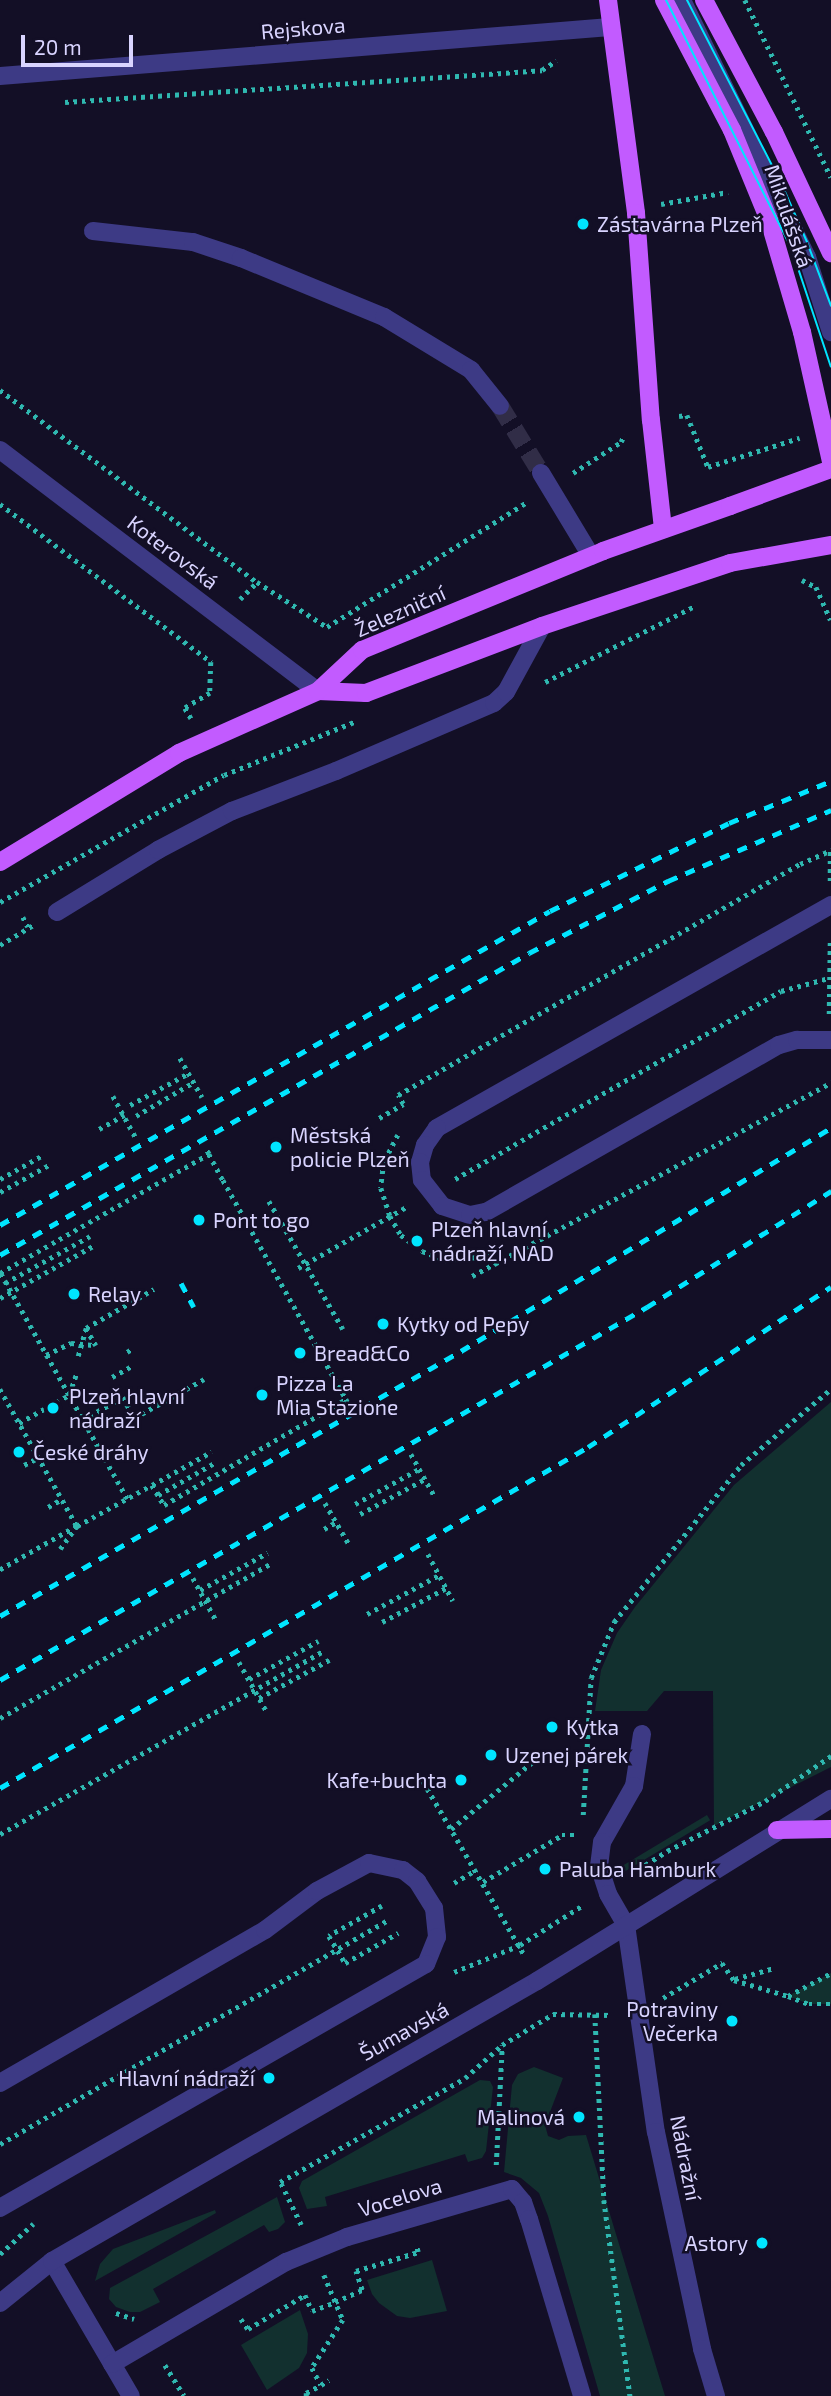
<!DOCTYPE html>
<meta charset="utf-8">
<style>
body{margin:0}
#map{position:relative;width:831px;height:2396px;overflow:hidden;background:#130f26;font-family:"Exo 2",sans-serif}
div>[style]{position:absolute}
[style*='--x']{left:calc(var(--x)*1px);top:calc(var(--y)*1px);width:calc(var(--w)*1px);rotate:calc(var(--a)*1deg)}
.green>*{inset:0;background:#12302f;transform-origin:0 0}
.minor-tunnel>*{height:18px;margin-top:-9px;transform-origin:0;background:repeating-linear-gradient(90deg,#312d47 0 18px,transparent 0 27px)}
.path>*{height:4.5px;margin-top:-2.25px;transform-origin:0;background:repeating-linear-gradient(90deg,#2fb8b0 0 3.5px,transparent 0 8.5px)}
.minor>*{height:18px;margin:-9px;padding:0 9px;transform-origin:9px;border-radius:9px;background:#3d3a85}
.major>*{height:18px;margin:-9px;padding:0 9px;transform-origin:9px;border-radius:9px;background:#c25bff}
.tram>*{height:2px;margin:-1px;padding:0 1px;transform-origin:1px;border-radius:1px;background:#00e5ff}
.rail>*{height:5px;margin-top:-2.5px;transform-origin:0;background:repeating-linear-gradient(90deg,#00e5ff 0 10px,transparent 0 19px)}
.path-bridge>*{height:4.5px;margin-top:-2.25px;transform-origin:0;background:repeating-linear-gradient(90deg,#2fb8b0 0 3.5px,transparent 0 8.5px)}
.major-bridge>*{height:18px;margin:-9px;padding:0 9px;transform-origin:9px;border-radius:9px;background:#c25bff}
.dots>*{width:19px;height:19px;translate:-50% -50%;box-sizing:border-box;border:4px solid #130f26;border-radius:50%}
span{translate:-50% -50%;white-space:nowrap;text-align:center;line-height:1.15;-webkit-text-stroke:5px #130f26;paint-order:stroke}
.street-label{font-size:21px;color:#d9d4ff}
.poi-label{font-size:21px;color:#d9d4ff}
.left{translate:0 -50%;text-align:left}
.right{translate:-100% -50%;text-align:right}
.scale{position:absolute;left:21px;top:35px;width:112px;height:32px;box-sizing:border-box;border:4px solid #d9d4ff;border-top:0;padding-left:9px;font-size:21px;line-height:24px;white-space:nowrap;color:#d9d4ff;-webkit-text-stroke:5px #130f26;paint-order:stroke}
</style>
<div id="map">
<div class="green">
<div style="clip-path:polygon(831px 1402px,831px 1767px,714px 1826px,713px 1691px,664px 1691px,647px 1711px,595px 1711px,601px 1670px,617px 1633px,635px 1607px,734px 1485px)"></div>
<div style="left:707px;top:1815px;width:6px;height:102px;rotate:59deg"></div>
<div style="clip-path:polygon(831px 1973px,831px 2004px,809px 2004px,788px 1996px)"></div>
<div style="clip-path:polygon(534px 2067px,563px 2078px,545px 2125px,548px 2136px,559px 2140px,568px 2136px,586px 2135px,665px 2396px,600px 2396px,548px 2216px,539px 2193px,521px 2178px,504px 2172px,512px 2085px,518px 2074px)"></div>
<div style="clip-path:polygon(480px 2080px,490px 2081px,493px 2087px,486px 2151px,482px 2158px,468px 2162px,465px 2154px,325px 2197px,327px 2206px,307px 2209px,299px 2188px,302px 2181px)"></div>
<div style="clip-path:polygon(277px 2197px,285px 2222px,278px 2229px,269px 2232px,264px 2225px,153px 2289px,160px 2302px,140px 2312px,130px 2312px,116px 2307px,109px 2299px,110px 2288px)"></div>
<div style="clip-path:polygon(215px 2210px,216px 2213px,95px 2281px,100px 2264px,113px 2249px)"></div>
<div style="clip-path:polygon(432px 2260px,447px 2311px,410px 2318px,397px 2316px,379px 2303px,372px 2294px,367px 2280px)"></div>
<div style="clip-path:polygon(300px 2310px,308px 2334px,307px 2353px,299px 2368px,267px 2390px,241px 2345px)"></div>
</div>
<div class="minor-tunnel">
<div style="--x:500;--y:406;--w:79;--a:58.5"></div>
</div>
<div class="path">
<div style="--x:745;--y:0;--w:197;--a:64.1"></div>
<div style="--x:65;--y:102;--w:478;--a:-3.8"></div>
<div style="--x:542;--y:70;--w:17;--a:-33"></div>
<div style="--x:661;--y:204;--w:68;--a:-10.2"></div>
<div style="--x:0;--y:390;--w:321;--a:36.8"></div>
<div style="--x:257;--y:582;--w:83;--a:32.7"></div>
<div style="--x:327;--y:627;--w:236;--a:-32"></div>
<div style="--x:679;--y:416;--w:8;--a:-7"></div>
<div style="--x:687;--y:415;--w:56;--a:68"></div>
<div style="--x:708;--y:467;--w:96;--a:-17.7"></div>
<div style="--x:573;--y:473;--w:57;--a:-32.9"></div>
<div style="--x:621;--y:442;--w:8;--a:-67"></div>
<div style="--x:0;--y:504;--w:264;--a:36.8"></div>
<div style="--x:211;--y:662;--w:31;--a:92"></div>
<div style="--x:210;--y:693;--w:29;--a:149"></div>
<div style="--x:185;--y:708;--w:12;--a:59"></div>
<div style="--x:802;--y:580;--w:16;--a:27"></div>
<div style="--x:816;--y:587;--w:36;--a:66"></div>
<div style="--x:240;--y:599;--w:24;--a:-45"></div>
<div style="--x:545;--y:682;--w:166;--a:-26.9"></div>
<div style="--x:830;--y:881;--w:31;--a:-90"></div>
<div style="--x:0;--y:902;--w:257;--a:-29.6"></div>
<div style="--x:224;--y:775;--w:140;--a:-22.2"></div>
<div style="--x:23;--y:917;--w:11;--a:63"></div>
<div style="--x:0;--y:945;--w:41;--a:-31"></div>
<div style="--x:829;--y:1014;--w:76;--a:-89.2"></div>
<div style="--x:180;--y:1058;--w:45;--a:60.6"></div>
<div style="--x:113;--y:1096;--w:46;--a:61.2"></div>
<div style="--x:130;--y:1105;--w:67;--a:-28.5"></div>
<div style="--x:136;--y:1116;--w:67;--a:-30.4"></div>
<div style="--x:379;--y:1118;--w:28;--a:-30"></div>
<div style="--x:403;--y:1104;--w:10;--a:-119"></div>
<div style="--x:398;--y:1095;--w:464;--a:-29.9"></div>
<div style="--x:800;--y:864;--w:34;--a:-24"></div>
<div style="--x:99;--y:1129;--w:29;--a:-29"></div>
<div style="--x:398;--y:1135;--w:30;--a:117"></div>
<div style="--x:384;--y:1162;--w:26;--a:97"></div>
<div style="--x:381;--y:1188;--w:29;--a:72"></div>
<div style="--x:390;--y:1216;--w:22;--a:60"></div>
<div style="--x:401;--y:1235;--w:26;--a:37"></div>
<div style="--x:422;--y:1251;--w:26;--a:21"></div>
<div style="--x:446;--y:1260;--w:43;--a:-5.3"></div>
<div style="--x:489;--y:1256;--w:13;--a:45"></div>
<div style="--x:209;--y:1154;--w:30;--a:62"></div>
<div style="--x:0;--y:1179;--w:49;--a:-29.2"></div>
<div style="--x:455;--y:1179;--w:376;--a:-30"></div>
<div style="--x:781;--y:991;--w:50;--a:-15.2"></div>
<div style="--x:0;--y:1192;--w:56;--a:-28.9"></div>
<div style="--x:269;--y:1201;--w:148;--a:60"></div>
<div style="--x:298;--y:1268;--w:126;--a:-29.4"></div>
<div style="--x:472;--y:1276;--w:408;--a:-28.3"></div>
<div style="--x:5;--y:1283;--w:97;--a:-28.9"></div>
<div style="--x:0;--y:1298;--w:109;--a:-29.2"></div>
<div style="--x:86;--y:1328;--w:20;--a:60"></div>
<div style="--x:127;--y:1352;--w:6;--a:-31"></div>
<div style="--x:46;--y:1355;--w:28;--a:-26"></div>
<div style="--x:71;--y:1343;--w:25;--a:5"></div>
<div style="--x:78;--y:1356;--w:29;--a:-74"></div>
<div style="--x:86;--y:1328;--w:78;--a:-29.8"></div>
<div style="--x:112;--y:1377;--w:25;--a:-29"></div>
<div style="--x:334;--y:1378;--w:24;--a:60"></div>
<div style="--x:0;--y:1389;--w:157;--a:60.7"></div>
<div style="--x:77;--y:1526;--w:89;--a:150.3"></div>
<div style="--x:69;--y:1395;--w:21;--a:-71"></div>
<div style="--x:82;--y:1420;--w:47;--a:-29.3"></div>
<div style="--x:123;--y:1397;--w:24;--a:62"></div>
<div style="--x:134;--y:1418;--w:80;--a:-29.1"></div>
<div style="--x:19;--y:1423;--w:57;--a:-29.2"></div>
<div style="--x:69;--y:1395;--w:16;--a:-11"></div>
<div style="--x:411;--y:1454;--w:49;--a:60.8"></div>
<div style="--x:24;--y:1465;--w:16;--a:-27"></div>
<div style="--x:152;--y:1485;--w:68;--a:-29.2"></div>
<div style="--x:158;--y:1495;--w:67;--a:-29.6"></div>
<div style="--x:127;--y:1499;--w:259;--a:-119.3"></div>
<div style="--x:0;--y:1273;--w:241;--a:-29.7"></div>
<div style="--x:209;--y:1154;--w:7;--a:-124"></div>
<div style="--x:325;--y:1503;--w:50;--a:59.8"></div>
<div style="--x:355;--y:1504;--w:73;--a:-28.7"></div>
<div style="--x:48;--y:1507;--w:16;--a:-30"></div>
<div style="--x:360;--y:1514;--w:74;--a:-28.3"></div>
<div style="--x:324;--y:1529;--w:14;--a:-30"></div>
<div style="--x:60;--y:1549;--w:29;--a:-54"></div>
<div style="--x:77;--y:1526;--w:85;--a:-28.7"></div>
<div style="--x:152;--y:1485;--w:23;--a:59"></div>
<div style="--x:164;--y:1505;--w:211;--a:-30.2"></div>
<div style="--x:346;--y:1399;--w:7;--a:63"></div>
<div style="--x:428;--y:1554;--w:53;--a:62"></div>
<div style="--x:193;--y:1578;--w:50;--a:61.4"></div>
<div style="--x:200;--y:1590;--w:77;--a:-28.9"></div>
<div style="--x:367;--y:1614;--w:82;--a:-28.4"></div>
<div style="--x:382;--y:1622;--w:72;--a:-28"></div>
<div style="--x:239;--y:1662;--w:57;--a:60.8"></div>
<div style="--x:249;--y:1679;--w:79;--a:-28.8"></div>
<div style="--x:259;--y:1698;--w:80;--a:-28.5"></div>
<div style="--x:0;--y:1718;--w:313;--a:-29.7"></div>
<div style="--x:423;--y:1781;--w:203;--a:59.8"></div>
<div style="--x:583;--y:1815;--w:137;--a:-86.7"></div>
<div style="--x:591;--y:1678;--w:61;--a:-67.7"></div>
<div style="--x:614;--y:1622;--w:202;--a:-51"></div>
<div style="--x:741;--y:1465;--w:118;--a:-40.2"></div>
<div style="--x:451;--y:1829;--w:117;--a:-39.4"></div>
<div style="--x:541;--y:1755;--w:44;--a:1.3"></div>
<div style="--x:0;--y:1834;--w:372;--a:-29.5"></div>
<div style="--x:631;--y:1874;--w:43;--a:-32.6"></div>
<div style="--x:667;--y:1851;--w:110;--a:-27"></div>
<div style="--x:765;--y:1801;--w:80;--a:-34.3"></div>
<div style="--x:483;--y:1882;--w:92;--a:-30.7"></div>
<div style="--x:562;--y:1835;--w:13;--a:0"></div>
<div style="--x:454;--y:1883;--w:26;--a:-31"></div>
<div style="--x:382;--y:1906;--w:61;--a:150.5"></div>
<div style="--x:329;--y:1936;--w:31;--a:59"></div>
<div style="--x:345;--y:1963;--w:61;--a:-29.5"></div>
<div style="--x:454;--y:1972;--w:71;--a:-22.2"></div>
<div style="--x:520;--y:1945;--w:75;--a:-32.4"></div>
<div style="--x:735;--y:1979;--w:41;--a:-15.8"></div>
<div style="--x:788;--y:1996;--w:22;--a:21"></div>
<div style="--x:809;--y:2004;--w:22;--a:0"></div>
<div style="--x:663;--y:1998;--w:69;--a:-30.7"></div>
<div style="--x:722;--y:1963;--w:21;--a:55"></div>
<div style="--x:734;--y:1980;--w:56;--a:16.5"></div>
<div style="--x:788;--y:1996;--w:49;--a:-28.1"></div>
<div style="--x:595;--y:2014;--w:186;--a:87.2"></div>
<div style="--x:604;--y:2200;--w:198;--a:82.4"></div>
<div style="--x:0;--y:2144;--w:450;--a:-30"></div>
<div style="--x:496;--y:2165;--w:120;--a:-87.1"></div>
<div style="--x:301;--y:2225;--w:48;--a:-116"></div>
<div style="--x:280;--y:2182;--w:212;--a:-29.3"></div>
<div style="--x:465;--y:2078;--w:50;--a:-41.7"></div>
<div style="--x:502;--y:2045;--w:60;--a:-31.3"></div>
<div style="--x:553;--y:2014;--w:59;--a:1"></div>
<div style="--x:0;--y:2254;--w:45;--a:-42.3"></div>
<div style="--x:324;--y:2275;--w:49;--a:67.1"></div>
<div style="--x:343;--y:2320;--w:57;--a:122.9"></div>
<div style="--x:312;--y:2368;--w:19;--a:62"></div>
<div style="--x:321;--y:2385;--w:9;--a:-32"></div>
<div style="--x:116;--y:2313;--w:19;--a:18"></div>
<div style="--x:241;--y:2319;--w:12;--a:55"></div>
<div style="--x:248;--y:2329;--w:66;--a:-30.8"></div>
<div style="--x:305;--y:2295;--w:17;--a:66"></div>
<div style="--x:312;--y:2311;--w:25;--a:-21"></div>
<div style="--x:335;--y:2302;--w:30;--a:-24"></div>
<div style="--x:362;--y:2290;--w:20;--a:-108"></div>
<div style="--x:356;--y:2271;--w:65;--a:-17"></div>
<div style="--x:418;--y:2252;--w:7;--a:-106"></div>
<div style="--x:165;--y:2365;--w:36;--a:58"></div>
<div style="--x:306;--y:2396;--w:3;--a:-90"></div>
<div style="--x:306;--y:2393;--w:17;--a:-28"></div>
</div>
<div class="minor">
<div style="--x:682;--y:0;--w:286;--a:64.1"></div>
<div style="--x:807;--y:257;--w:79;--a:72.3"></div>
<div style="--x:0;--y:76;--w:612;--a:-4.59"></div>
<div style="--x:93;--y:231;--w:101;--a:6.3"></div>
<div style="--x:193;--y:242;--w:51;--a:18.4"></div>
<div style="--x:241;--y:258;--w:155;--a:22.4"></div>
<div style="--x:384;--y:317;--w:102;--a:31.3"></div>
<div style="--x:471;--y:370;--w:46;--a:51.1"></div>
<div style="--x:0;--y:450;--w:399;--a:37.2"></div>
<div style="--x:541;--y:473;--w:97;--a:58.9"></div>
<div style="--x:831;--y:905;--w:453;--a:150.5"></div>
<div style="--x:437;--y:1128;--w:21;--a:125"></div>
<div style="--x:425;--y:1145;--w:18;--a:106"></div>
<div style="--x:420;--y:1162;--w:18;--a:84"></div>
<div style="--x:422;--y:1180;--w:33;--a:52"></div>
<div style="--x:442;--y:1206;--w:29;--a:18"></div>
<div style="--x:470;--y:1215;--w:16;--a:-11"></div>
<div style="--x:486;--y:1212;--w:337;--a:-29.7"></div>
<div style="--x:779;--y:1045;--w:19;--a:-16"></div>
<div style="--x:797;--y:1040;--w:34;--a:0"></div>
<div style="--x:57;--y:912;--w:119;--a:-31.5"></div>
<div style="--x:158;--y:850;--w:84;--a:-27.8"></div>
<div style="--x:232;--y:811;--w:111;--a:-21"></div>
<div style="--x:336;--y:771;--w:172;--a:-23.3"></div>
<div style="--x:494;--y:703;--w:16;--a:-43"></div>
<div style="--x:506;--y:692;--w:75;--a:-61.4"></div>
<div style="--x:642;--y:1734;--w:53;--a:98.7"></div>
<div style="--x:634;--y:1786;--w:64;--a:119.7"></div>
<div style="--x:602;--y:1842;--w:24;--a:97"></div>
<div style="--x:599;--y:1866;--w:29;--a:72"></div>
<div style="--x:608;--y:1894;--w:36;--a:60"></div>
<div style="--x:626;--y:1925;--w:209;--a:81.8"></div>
<div style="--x:656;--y:2132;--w:222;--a:78"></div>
<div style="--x:702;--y:2349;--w:49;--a:73.4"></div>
<div style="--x:0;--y:2083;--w:306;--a:-30"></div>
<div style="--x:265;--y:1930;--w:65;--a:-36.9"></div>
<div style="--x:317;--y:1891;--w:59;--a:-28.3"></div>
<div style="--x:369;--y:1863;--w:35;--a:12"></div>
<div style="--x:403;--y:1870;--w:18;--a:38"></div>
<div style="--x:417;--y:1881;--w:32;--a:58"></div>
<div style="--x:434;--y:1908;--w:29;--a:84"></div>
<div style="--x:437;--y:1937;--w:29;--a:112"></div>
<div style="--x:426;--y:1964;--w:491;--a:150.2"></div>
<div style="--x:52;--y:2261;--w:156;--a:59.7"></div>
<div style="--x:0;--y:2303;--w:67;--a:-38.9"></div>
<div style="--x:52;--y:2261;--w:560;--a:-30"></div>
<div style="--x:537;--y:1981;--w:346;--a:-31.8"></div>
<div style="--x:112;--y:2364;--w:202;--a:-30.4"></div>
<div style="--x:286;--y:2262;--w:66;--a:-22.3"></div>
<div style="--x:347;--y:2237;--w:172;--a:-16.2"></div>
<div style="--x:512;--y:2189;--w:17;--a:50"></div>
<div style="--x:523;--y:2202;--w:18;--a:71"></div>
<div style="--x:529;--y:2219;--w:185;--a:73.3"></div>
</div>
<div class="major">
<div style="--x:608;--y:0;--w:215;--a:82.5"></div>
<div style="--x:636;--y:213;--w:208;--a:85.9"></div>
<div style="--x:651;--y:420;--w:110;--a:83.7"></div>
<div style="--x:664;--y:0;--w:147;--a:62.4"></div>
<div style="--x:732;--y:130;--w:97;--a:67.7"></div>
<div style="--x:769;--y:220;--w:117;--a:73.6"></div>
<div style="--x:802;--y:332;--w:133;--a:77.4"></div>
<div style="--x:704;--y:0;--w:149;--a:62.1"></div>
<div style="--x:774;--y:132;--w:134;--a:64.8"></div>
<div style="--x:318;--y:691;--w:48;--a:2.4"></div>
<div style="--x:366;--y:693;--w:188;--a:-20.8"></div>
<div style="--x:542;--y:626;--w:198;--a:-18.5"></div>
<div style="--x:730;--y:563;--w:103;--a:-10.1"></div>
<div style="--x:0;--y:862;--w:210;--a:-31.3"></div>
<div style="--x:179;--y:753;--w:152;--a:-24"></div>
<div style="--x:318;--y:691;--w:60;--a:-43"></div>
<div style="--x:362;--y:650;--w:261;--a:-22.3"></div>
<div style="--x:603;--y:551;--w:135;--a:-19.5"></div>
<div style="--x:777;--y:1830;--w:54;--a:-1.1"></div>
</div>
<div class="tram">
<div style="--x:666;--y:0;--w:277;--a:63.2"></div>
<div style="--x:791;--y:247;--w:126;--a:71.6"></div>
<div style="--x:687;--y:0;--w:208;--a:62.8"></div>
<div style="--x:782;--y:185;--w:62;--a:66.3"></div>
<div style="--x:807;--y:242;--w:68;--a:69.4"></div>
</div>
<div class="rail">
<div style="--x:0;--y:1225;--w:633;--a:-29.72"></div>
<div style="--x:550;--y:911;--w:199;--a:-26.2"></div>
<div style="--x:729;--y:823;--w:110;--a:-22.4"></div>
<div style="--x:0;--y:1255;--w:609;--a:-29.72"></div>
<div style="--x:529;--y:953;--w:157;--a:-27.4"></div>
<div style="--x:668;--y:881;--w:178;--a:-23.5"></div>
<div style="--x:181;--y:1283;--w:27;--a:62"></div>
<div style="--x:0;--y:1616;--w:532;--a:-29.89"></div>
<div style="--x:461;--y:1351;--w:432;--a:-31.1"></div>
<div style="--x:0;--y:1680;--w:747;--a:-29.96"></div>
<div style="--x:647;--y:1307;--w:218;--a:-32.2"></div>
<div style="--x:0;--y:1788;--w:680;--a:-30.11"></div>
<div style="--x:588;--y:1447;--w:291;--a:-33.4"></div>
</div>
<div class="path-bridge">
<div style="--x:223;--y:1180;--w:227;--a:60.7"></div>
</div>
<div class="major-bridge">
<div style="--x:730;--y:506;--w:108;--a:-20.1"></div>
</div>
<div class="dots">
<div style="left:583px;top:224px;background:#00e5ff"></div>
<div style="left:276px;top:1147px;background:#00e5ff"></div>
<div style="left:199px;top:1220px;background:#00e5ff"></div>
<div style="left:417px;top:1241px;background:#00e5ff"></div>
<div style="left:74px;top:1294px;background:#00e5ff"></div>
<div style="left:383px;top:1324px;background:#00e5ff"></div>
<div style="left:300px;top:1353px;background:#00e5ff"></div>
<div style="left:262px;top:1395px;background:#00e5ff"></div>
<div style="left:53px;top:1408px;background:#00e5ff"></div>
<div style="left:19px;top:1452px;background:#00e5ff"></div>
<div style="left:552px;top:1727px;background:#00e5ff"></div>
<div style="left:491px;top:1755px;background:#00e5ff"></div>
<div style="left:461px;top:1780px;background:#00e5ff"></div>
<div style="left:545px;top:1869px;background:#00e5ff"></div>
<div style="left:732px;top:2021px;background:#00e5ff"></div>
<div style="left:269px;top:2078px;background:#00e5ff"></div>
<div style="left:579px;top:2117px;background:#00e5ff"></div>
<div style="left:762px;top:2243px;background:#00e5ff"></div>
</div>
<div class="street-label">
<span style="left:303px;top:28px;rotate:-5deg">Rejskova</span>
<span style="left:789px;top:216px;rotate:71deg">Mikulášská</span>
<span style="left:173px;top:552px;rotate:37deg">Koterovská</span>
<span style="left:400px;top:611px;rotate:-24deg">Železniční</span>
<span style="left:404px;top:2031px;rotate:-29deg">Šumavská</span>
<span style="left:686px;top:2158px;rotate:79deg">Nádražní</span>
<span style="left:400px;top:2197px;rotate:-17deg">Vocelova</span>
</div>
<div class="poi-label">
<span class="left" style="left:597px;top:224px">Zástavárna Plzeň</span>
<span class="left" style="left:290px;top:1147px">Městská<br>policie Plzeň</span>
<span class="left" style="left:213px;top:1220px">Pont to go</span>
<span class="left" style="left:431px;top:1241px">Plzeň hlavní<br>nádraží, NAD</span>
<span class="left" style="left:88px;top:1294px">Relay</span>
<span class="left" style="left:397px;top:1324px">Kytky od Pepy</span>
<span class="left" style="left:314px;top:1353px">Bread&amp;Co</span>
<span class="left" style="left:276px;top:1395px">Pizza La<br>Mia Stazione</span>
<span class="left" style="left:69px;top:1408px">Plzeň hlavní<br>nádraží</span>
<span class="left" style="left:33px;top:1452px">České dráhy</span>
<span class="left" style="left:566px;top:1727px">Kytka</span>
<span class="left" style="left:505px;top:1755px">Uzenej párek</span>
<span class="right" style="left:447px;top:1780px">Kafe+buchta</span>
<span class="left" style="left:559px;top:1869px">Paluba Hamburk</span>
<span class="right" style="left:718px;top:2021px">Potraviny<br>Večerka</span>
<span class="right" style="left:255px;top:2078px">Hlavní nádraží</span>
<span class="right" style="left:565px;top:2117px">Malinová</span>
<span class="right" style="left:748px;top:2243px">Astory</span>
</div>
<div class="scale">20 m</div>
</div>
